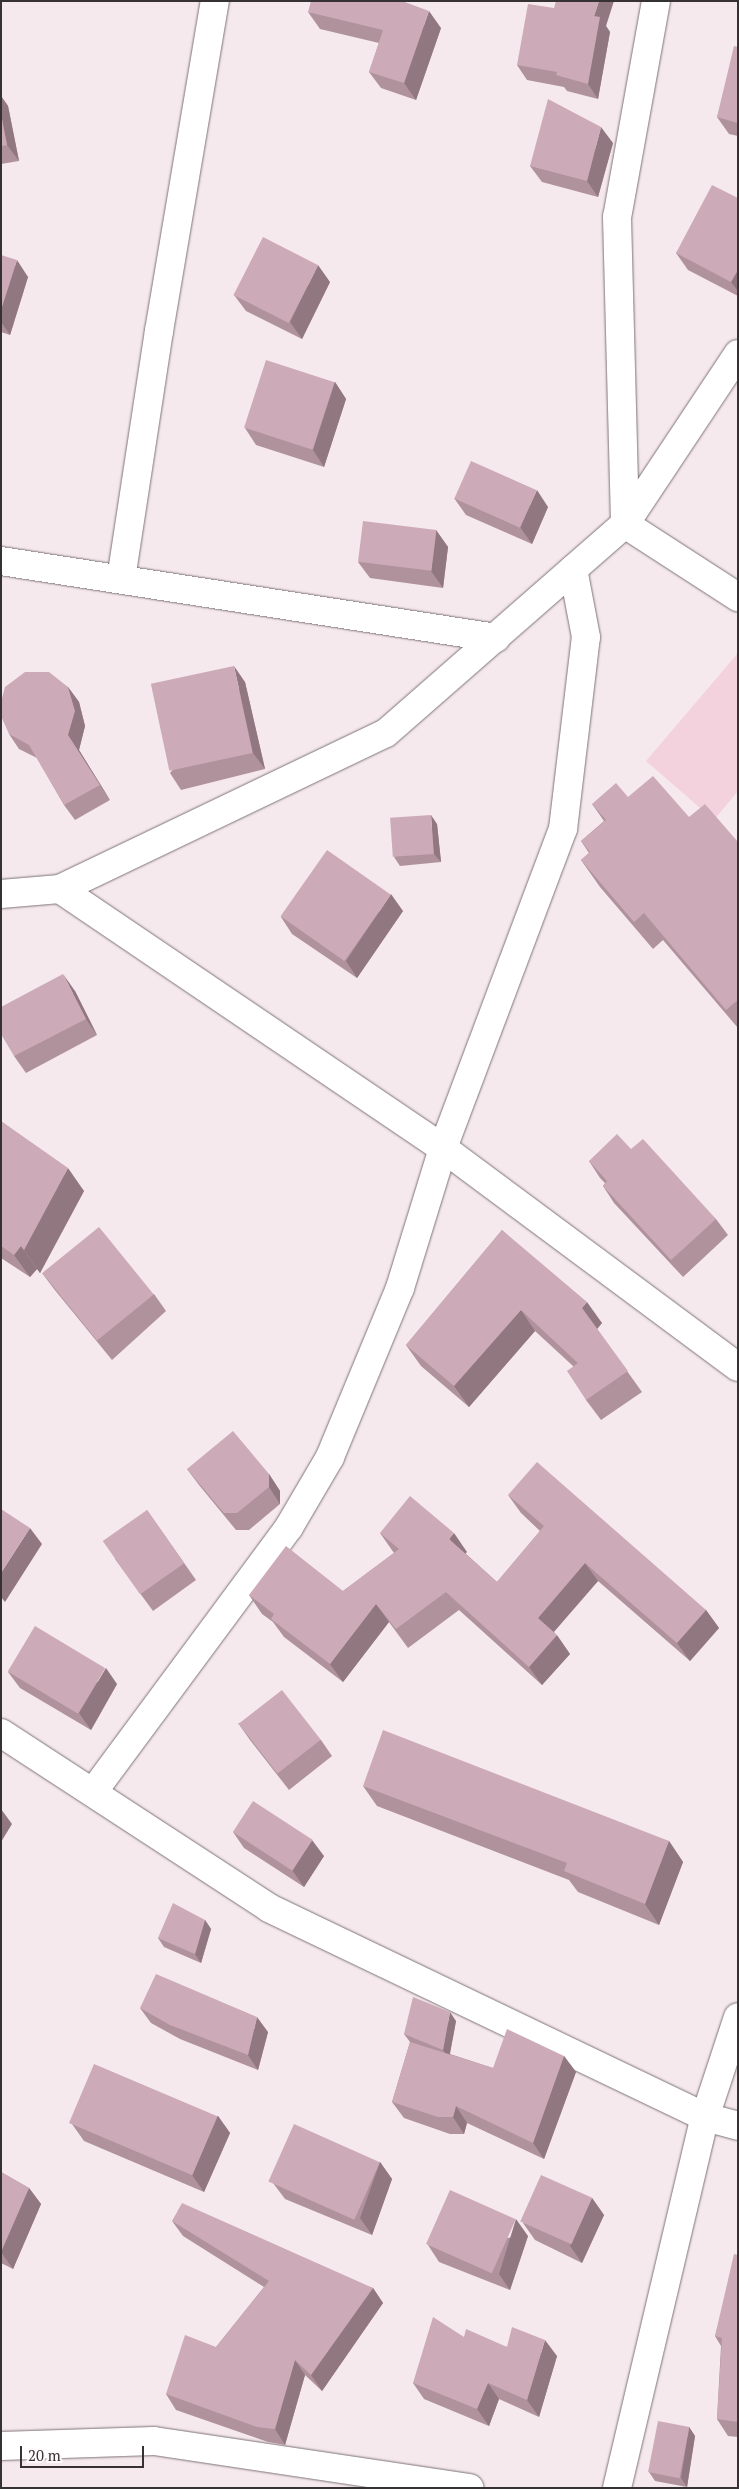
<!DOCTYPE html>
<style>
body{margin:0}
#map{position:relative;width:739px;height:2489px;overflow:hidden;background:#f5e9ed;font-family:"PT Serif",serif}
div>[style]{position:absolute}
[style*='--x']{left:calc(var(--x)*1px);top:calc(var(--y)*1px);width:calc(var(--w)*1px);rotate:calc(var(--a)*1deg)}
.green>*{inset:0;background:#f3d2de}
.roads{filter:drop-shadow(0 0 1px #7e7377) drop-shadow(0 0 1px #7e7377)}
.street>*{height:28px;margin:-14px;padding:0 14px;transform-origin:14px;border-radius:14px;background:#fff}
.wall>*{inset:0;background:#b0929d}
.shaded-wall>*{inset:0;background:#907780}
.building>*{inset:0;background:#cdaab7;transform-origin:0 0}
span{translate:-50% -50%;white-space:nowrap;text-align:center;line-height:1.15;-webkit-text-stroke:4px #fef8fa;paint-order:stroke}
.frame{position:absolute;inset:0;border:2px solid #363133;pointer-events:none}
.scale{position:absolute;left:20px;top:2446px;width:124px;height:22px;box-sizing:border-box;border:2px solid #363133;border-top:0;padding-left:6px;font-size:15px;line-height:18px;white-space:nowrap;color:#363133;-webkit-text-stroke:4px #fef8fa;paint-order:stroke}
</style>
<div id="map">
<div class="green">
<div style="clip-path:polygon(738px 653px,738px 791px,714px 820px,646px 761px)"></div>
</div>
<div class="roads">
<div class="street">
<div style="--x:656;--y:1;--w:219;--a:100.2"></div>
<div style="--x:617;--y:217;--w:307;--a:88.5"></div>
<div style="--x:625;--y:524;--w:135;--a:32.9"></div>
<div style="--x:1;--y:561;--w:501;--a:8.84"></div>
<div style="--x:121;--y:579;--w:251;--a:-81.3"></div>
<div style="--x:159;--y:331;--w:335;--a:-80.4"></div>
<div style="--x:60;--y:889;--w:462;--a:34.1"></div>
<div style="--x:443;--y:1148;--w:367;--a:36.6"></div>
<div style="--x:1;--y:894;--w:59;--a:-4.8"></div>
<div style="--x:60;--y:889;--w:361;--a:-25.6"></div>
<div style="--x:386;--y:733;--w:317;--a:-41.2"></div>
<div style="--x:625;--y:524;--w:204;--a:-56.4"></div>
<div style="--x:1;--y:1733;--w:320;--a:33.1"></div>
<div style="--x:269;--y:1908;--w:484;--a:25.6"></div>
<div style="--x:705;--y:2117;--w:34;--a:15"></div>
<div style="--x:93;--y:1792;--w:330;--a:-53.5"></div>
<div style="--x:289;--y:1527;--w:81;--a:-59.6"></div>
<div style="--x:330;--y:1457;--w:183;--a:-67.5"></div>
<div style="--x:400;--y:1288;--w:146;--a:-72.9"></div>
<div style="--x:443;--y:1148;--w:341;--a:-69.4"></div>
<div style="--x:563;--y:829;--w:193;--a:-83.2"></div>
<div style="--x:586;--y:637;--w:69;--a:-100.8"></div>
<div style="--x:1;--y:2446;--w:153;--a:-1.9"></div>
<div style="--x:154;--y:2441;--w:319;--a:8.5"></div>
<div style="--x:617;--y:2488;--w:381;--a:-76.7"></div>
<div style="--x:705;--y:2117;--w:105;--a:-71.7"></div>
</div>
</div>
<div class="wall">
<div style="clip-path:polygon(308px 12px,441px 28px,416px 100px,381px 88px,369px 72px,379px 43px,320px 29px)"></div>
<div style="clip-path:polygon(606px 26px,610px 32px,598px 99px,567px 91px,564px 87px,527px 80px,517px 65px)"></div>
<div style="clip-path:polygon(738px 47px,738px 136px,729px 134px,717px 117px)"></div>
<div style="clip-path:polygon(1px 96px,8px 106px,19px 161px,1px 164px)"></div>
<div style="clip-path:polygon(613px 143px,598px 197px,542px 182px,530px 166px)"></div>
<div style="clip-path:polygon(738px 198px,738px 296px,688px 270px,676px 253px)"></div>
<div style="clip-path:polygon(1px 255px,28px 277px,10px 335px,1px 332px)"></div>
<div style="clip-path:polygon(330px 282px,302px 339px,246px 311px,234px 295px)"></div>
<div style="clip-path:polygon(335px 382px,346px 399px,324px 467px,256px 445px,245px 428px)"></div>
<div style="clip-path:polygon(454px 498px,548px 507px,532px 544px,466px 515px)"></div>
<div style="clip-path:polygon(436px 530px,448px 547px,443px 588px,370px 578px,358px 562px)"></div>
<div style="clip-path:polygon(245px 682px,265px 769px,181px 790px,170px 773px)"></div>
<div style="clip-path:polygon(68px 687px,79px 702px,85px 726px,79px 750px,110px 800px,75px 820px,64px 805px,37px 758px,19px 749px,9px 734px)"></div>
<div style="clip-path:polygon(628px 797px,689px 817px,738px 842px,738px 1028px,663px 940px,653px 949px,600px 887px,581px 860px,589px 853px,581px 841px,604px 821px,592px 804px)"></div>
<div style="clip-path:polygon(437px 824px,441px 862px,400px 866px,394px 857px)"></div>
<div style="clip-path:polygon(403px 911px,357px 978px,292px 934px,281px 917px)"></div>
<div style="clip-path:polygon(75px 991px,97px 1035px,26px 1073px,14px 1056px)"></div>
<div style="clip-path:polygon(1px 1121px,84px 1191px,40px 1273px,37px 1269px,30px 1277px,1px 1258px)"></div>
<div style="clip-path:polygon(631px 1149px,716px 1219px,728px 1235px,683px 1277px,614px 1203px,603px 1186px,605px 1183px,600px 1178px,589px 1161px)"></div>
<div style="clip-path:polygon(502px 1230px,602px 1323px,597px 1329px,642px 1392px,601px 1420px,586px 1400px,573px 1366px,535px 1331px,469px 1407px,421px 1366px,406px 1345px)"></div>
<div style="clip-path:polygon(42px 1273px,154px 1294px,166px 1311px,112px 1360px,54px 1289px)"></div>
<div style="clip-path:polygon(187px 1469px,269px 1474px,280px 1491px,280px 1504px,249px 1530px,236px 1530px,199px 1485px)"></div>
<div style="clip-path:polygon(508px 1495px,706px 1610px,719px 1628px,690px 1661px,598px 1581px,554px 1632px,570px 1654px,542px 1685px,459px 1610px,408px 1648px,389px 1622px,343px 1682px,284px 1637px,273px 1622px,262px 1614px,249px 1595px,343px 1591px,394px 1553px,380px 1533px,467px 1552px,465px 1553px,497px 1582px,540px 1531px,521px 1513px)"></div>
<div style="clip-path:polygon(147px 1510px,196px 1580px,153px 1611px,115px 1559px)"></div>
<div style="clip-path:polygon(8px 1672px,117px 1684px,91px 1730px,20px 1688px)"></div>
<div style="clip-path:polygon(238px 1723px,321px 1740px,332px 1756px,289px 1790px,250px 1740px)"></div>
<div style="clip-path:polygon(363px 1786px,669px 1841px,683px 1862px,659px 1925px,578px 1892px,569px 1880px,377px 1806px)"></div>
<div style="clip-path:polygon(233px 1832px,324px 1856px,304px 1887px,244px 1848px)"></div>
<div style="clip-path:polygon(205px 1920px,211px 1929px,201px 1963px,164px 1947px,158px 1938px)"></div>
<div style="clip-path:polygon(140px 2008px,268px 2032px,258px 2070px,180px 2039px,151px 2023px)"></div>
<div style="clip-path:polygon(456px 2021px,450px 2054px,493px 2068px,564px 2056px,576px 2072px,544px 2159px,467px 2123px,464px 2134px,450px 2134px,404px 2118px,392px 2102px,410px 2042px,404px 2034px)"></div>
<div style="clip-path:polygon(218px 2116px,230px 2133px,204px 2192px,84px 2141px,72px 2124px)"></div>
<div style="clip-path:polygon(380px 2162px,392px 2179px,372px 2235px,285px 2199px,273px 2183px)"></div>
<div style="clip-path:polygon(1px 2172px,29px 2188px,41px 2204px,13px 2269px,1px 2263px)"></div>
<div style="clip-path:polygon(592px 2198px,604px 2215px,582px 2263px,535px 2240px,523px 2223px)"></div>
<div style="clip-path:polygon(172px 2221px,373px 2288px,383px 2303px,322px 2391px,305px 2375px,285px 2445px,268px 2442px,176px 2410px,166px 2394px,216px 2347px,264px 2287px,183px 2236px)"></div>
<div style="clip-path:polygon(528px 2236px,510px 2290px,439px 2262px,428px 2245px)"></div>
<div style="clip-path:polygon(738px 2255px,738px 2437px,728px 2436px,717px 2419px,721px 2346px,715px 2336px)"></div>
<div style="clip-path:polygon(464px 2337px,507px 2347px,557px 2356px,539px 2417px,499px 2399px,489px 2426px,424px 2399px,413px 2383px)"></div>
<div style="clip-path:polygon(689px 2427px,695px 2436px,687px 2487px,655px 2481px,649px 2472px)"></div>
</div>
<div class="shaded-wall">
<div style="clip-path:polygon(599px 1px,614px 1px,606px 26px,610px 32px,598px 99px,588px 84px,594px 16px)"></div>
<div style="clip-path:polygon(429px 11px,441px 28px,416px 100px,404px 83px)"></div>
<div style="clip-path:polygon(1px 96px,8px 106px,19px 161px,7px 145px,1px 114px)"></div>
<div style="clip-path:polygon(601px 127px,613px 143px,598px 197px,587px 181px)"></div>
<div style="clip-path:polygon(17px 260px,28px 277px,10px 335px,1px 322px,1px 310px)"></div>
<div style="clip-path:polygon(318px 265px,330px 282px,302px 339px,290px 322px)"></div>
<div style="clip-path:polygon(738px 270px,738px 291px,731px 282px)"></div>
<div style="clip-path:polygon(335px 382px,346px 399px,324px 467px,313px 450px)"></div>
<div style="clip-path:polygon(537px 490px,548px 507px,532px 544px,520px 527px)"></div>
<div style="clip-path:polygon(436px 530px,448px 547px,443px 588px,431px 571px)"></div>
<div style="clip-path:polygon(234px 666px,245px 682px,265px 769px,253px 753px)"></div>
<div style="clip-path:polygon(68px 687px,79px 702px,85px 726px,79px 750px,110px 800px,100px 785px,68px 735px)"></div>
<div style="clip-path:polygon(431px 815px,437px 824px,441px 862px,434px 854px)"></div>
<div style="clip-path:polygon(391px 894px,403px 911px,357px 978px,346px 961px)"></div>
<div style="clip-path:polygon(63px 974px,75px 991px,97px 1035px,86px 1019px)"></div>
<div style="clip-path:polygon(68px 1168px,84px 1191px,40px 1273px,24px 1250px)"></div>
<div style="clip-path:polygon(21px 1246px,37px 1269px,30px 1277px,14px 1255px)"></div>
<div style="clip-path:polygon(587px 1302px,602px 1323px,597px 1329px,582px 1308px)"></div>
<div style="clip-path:polygon(521px 1310px,535px 1331px,469px 1407px,454px 1386px)"></div>
<div style="clip-path:polygon(269px 1474px,280px 1491px,280px 1504px,269px 1487px)"></div>
<div style="clip-path:polygon(30px 1528px,42px 1544px,5px 1602px,1px 1597px,1px 1573px)"></div>
<div style="clip-path:polygon(454px 1533px,467px 1552px,462px 1557px,449px 1539px)"></div>
<div style="clip-path:polygon(585px 1563px,598px 1581px,550px 1636px,538px 1618px)"></div>
<div style="clip-path:polygon(376px 1604px,389px 1622px,343px 1682px,330px 1664px)"></div>
<div style="clip-path:polygon(706px 1610px,719px 1628px,690px 1661px,677px 1643px)"></div>
<div style="clip-path:polygon(557px 1635px,570px 1654px,542px 1685px,529px 1667px)"></div>
<div style="clip-path:polygon(106px 1668px,117px 1684px,91px 1730px,79px 1713px)"></div>
<div style="clip-path:polygon(1px 1809px,12px 1824px,1px 1842px)"></div>
<div style="clip-path:polygon(312px 1840px,324px 1856px,304px 1887px,292px 1870px)"></div>
<div style="clip-path:polygon(669px 1841px,683px 1862px,659px 1925px,645px 1904px)"></div>
<div style="clip-path:polygon(205px 1920px,211px 1929px,201px 1963px,195px 1954px)"></div>
<div style="clip-path:polygon(450px 2012px,456px 2021px,449px 2058px,443px 2050px)"></div>
<div style="clip-path:polygon(257px 2017px,268px 2032px,258px 2070px,248px 2055px)"></div>
<div style="clip-path:polygon(564px 2056px,576px 2072px,544px 2159px,533px 2143px)"></div>
<div style="clip-path:polygon(456px 2106px,467px 2123px,464px 2134px,453px 2117px)"></div>
<div style="clip-path:polygon(218px 2116px,230px 2133px,204px 2192px,192px 2175px)"></div>
<div style="clip-path:polygon(380px 2162px,392px 2179px,372px 2235px,360px 2218px)"></div>
<div style="clip-path:polygon(29px 2188px,41px 2204px,13px 2269px,1px 2252px)"></div>
<div style="clip-path:polygon(592px 2198px,604px 2215px,582px 2263px,570px 2246px)"></div>
<div style="clip-path:polygon(516px 2219px,528px 2236px,510px 2290px,499px 2274px)"></div>
<div style="clip-path:polygon(373px 2288px,383px 2303px,322px 2391px,311px 2375px)"></div>
<div style="clip-path:polygon(545px 2340px,557px 2356px,539px 2417px,527px 2400px)"></div>
<div style="clip-path:polygon(295px 2360px,305px 2375px,285px 2445px,275px 2429px)"></div>
<div style="clip-path:polygon(488px 2383px,499px 2399px,489px 2426px,477px 2409px)"></div>
<div style="clip-path:polygon(689px 2427px,695px 2436px,687px 2487px,681px 2478px)"></div>
</div>
<div class="building">
<div style="clip-path:polygon(311px 1px,402px 1px,429px 11px,404px 83px,369px 72px,383px 30px,308px 12px)"></div>
<div style="clip-path:polygon(556px 1px,599px 1px,594px 16px,600px 17px,588px 84px,556px 75px,557px 72px,517px 65px,528px 4px,554px 8px)"></div>
<div style="clip-path:polygon(734px 46px,738px 47px,738px 123px,717px 117px)"></div>
<div style="clip-path:polygon(548px 99px,601px 127px,587px 181px,530px 166px)"></div>
<div style="clip-path:polygon(1px 114px,7px 145px,1px 146px)"></div>
<div style="clip-path:polygon(712px 185px,738px 198px,738px 270px,731px 282px,676px 253px)"></div>
<div style="left:263px;top:237px;width:62px;height:65px;rotate:27deg"></div>
<div style="clip-path:polygon(1px 255px,17px 260px,1px 310px)"></div>
<div style="left:266px;top:360px;width:72px;height:71px;rotate:18deg"></div>
<div style="left:471px;top:461px;width:72px;height:41px;rotate:24deg"></div>
<div style="left:363px;top:521px;width:74px;height:41px;rotate:7deg"></div>
<div style="left:234px;top:666px;width:89px;height:85px;rotate:78deg"></div>
<div style="clip-path:polygon(25px 672px,49px 672px,68px 687px,75px 711px,68px 735px,100px 785px,64px 805px,29px 745px,9px 734px,1px 716px,1px 702px,5px 687px)"></div>
<div style="clip-path:polygon(653px 776px,689px 817px,705px 804px,738px 842px,738px 1000px,726px 1010px,644px 913px,634px 922px,581px 860px,590px 852px,581px 841px,606px 820px,592px 804px,616px 783px,628px 797px)"></div>
<div style="left:431px;top:815px;width:39px;height:41px;rotate:86deg"></div>
<div style="left:327px;top:850px;width:78px;height:81px;rotate:35deg"></div>
<div style="clip-path:polygon(63px 974px,86px 1019px,14px 1056px,1px 1034px,1px 1007px)"></div>
<div style="clip-path:polygon(1px 1121px,68px 1168px,24px 1250px,21px 1246px,14px 1255px,1px 1246px)"></div>
<div style="clip-path:polygon(617px 1134px,631px 1149px,643px 1139px,716px 1219px,671px 1260px,603px 1186px,607px 1181px,589px 1161px)"></div>
<div style="left:99px;top:1227px;width:87px;height:73px;rotate:51deg"></div>
<div style="clip-path:polygon(502px 1230px,587px 1302px,582px 1308px,628px 1371px,586px 1400px,567px 1371px,578px 1363px,521px 1310px,454px 1386px,406px 1345px)"></div>
<div style="clip-path:polygon(233px 1431px,269px 1474px,269px 1487px,237px 1513px,224px 1513px,187px 1469px)"></div>
<div style="clip-path:polygon(537px 1462px,706px 1610px,677px 1643px,585px 1563px,538px 1618px,557px 1635px,529px 1667px,446px 1592px,396px 1629px,376px 1604px,330px 1664px,271px 1619px,274px 1614px,249px 1595px,286px 1546px,343px 1591px,399px 1549px,380px 1533px,410px 1496px,454px 1533px,449px 1539px,497px 1582px,544px 1526px,508px 1495px)"></div>
<div style="clip-path:polygon(1px 1509px,30px 1528px,1px 1573px)"></div>
<div style="left:147px;top:1510px;width:65px;height:54px;rotate:55deg"></div>
<div style="left:35px;top:1626px;width:82px;height:53px;rotate:31deg"></div>
<div style="left:282px;top:1690px;width:63px;height:55px;rotate:52deg"></div>
<div style="clip-path:polygon(383px 1730px,669px 1841px,645px 1904px,564px 1871px,567px 1863px,363px 1786px)"></div>
<div style="left:253px;top:1801px;width:71px;height:37px;rotate:33deg"></div>
<div style="clip-path:polygon(173px 1903px,205px 1920px,195px 1954px,158px 1938px)"></div>
<div style="clip-path:polygon(156px 1974px,257px 2017px,248px 2055px,170px 2025px,140px 2008px)"></div>
<div style="clip-path:polygon(413px 1997px,450px 2012px,443px 2050px,404px 2034px)"></div>
<div style="clip-path:polygon(507px 2029px,564px 2056px,533px 2143px,456px 2106px,453px 2117px,438px 2117px,392px 2102px,410px 2042px,493px 2068px)"></div>
<div style="left:94px;top:2064px;width:134px;height:64px;rotate:23deg"></div>
<div style="left:294px;top:2124px;width:94px;height:63px;rotate:24deg"></div>
<div style="clip-path:polygon(1px 2172px,29px 2188px,1px 2252px)"></div>
<div style="left:541px;top:2175px;width:56px;height:51px;rotate:24deg"></div>
<div style="left:450px;top:2190px;width:72px;height:59px;rotate:24deg"></div>
<div style="clip-path:polygon(182px 2203px,373px 2288px,311px 2375px,295px 2360px,275px 2429px,257px 2427px,166px 2394px,185px 2335px,216px 2347px,269px 2281px,172px 2221px)"></div>
<div style="clip-path:polygon(734px 2254px,738px 2255px,738px 2422px,717px 2419px,722px 2338px,715px 2336px)"></div>
<div style="clip-path:polygon(433px 2317px,464px 2337px,466px 2329px,507px 2347px,512px 2327px,545px 2340px,527px 2400px,488px 2383px,477px 2409px,413px 2383px)"></div>
<div style="left:658px;top:2421px;width:32px;height:52px;rotate:11deg"></div>
</div>
<div class="frame"></div>
<div class="scale">20 m</div>
</div>
